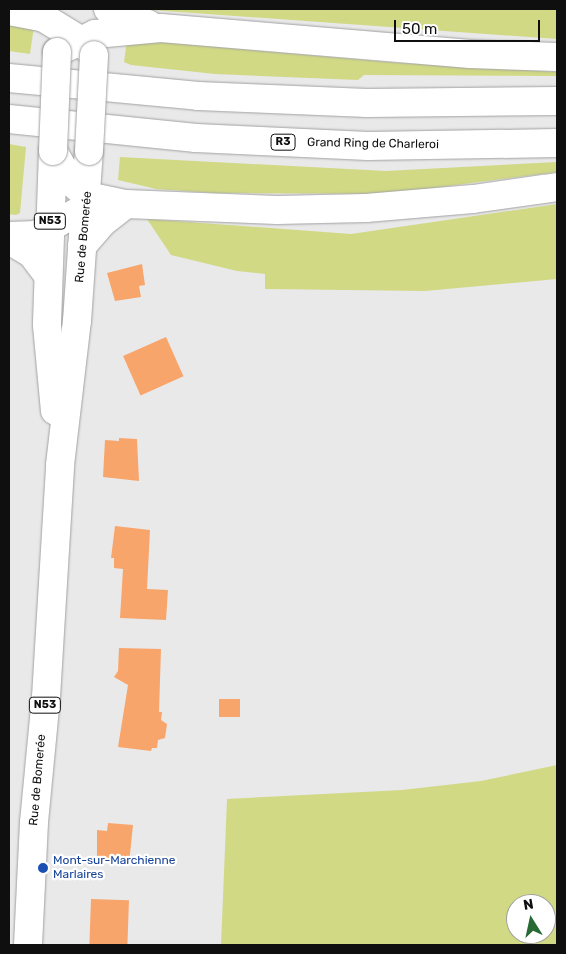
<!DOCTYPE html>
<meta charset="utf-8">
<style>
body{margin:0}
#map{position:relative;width:566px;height:954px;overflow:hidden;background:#e9e9ea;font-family:Rubik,sans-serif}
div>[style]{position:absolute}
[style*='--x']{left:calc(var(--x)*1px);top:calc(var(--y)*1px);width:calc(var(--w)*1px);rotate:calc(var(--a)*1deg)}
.green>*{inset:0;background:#d1d985}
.building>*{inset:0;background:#f8a56b;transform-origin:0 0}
.roads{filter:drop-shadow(0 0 1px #a1a1a3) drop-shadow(0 0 1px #a1a1a3)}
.primary>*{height:28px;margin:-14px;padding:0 14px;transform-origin:14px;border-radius:14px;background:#fff}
.highway>*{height:28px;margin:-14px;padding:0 14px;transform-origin:14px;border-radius:14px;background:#fff}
.bridges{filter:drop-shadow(0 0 1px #a1a1a3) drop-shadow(0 0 1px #a1a1a3)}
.primary-bridge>*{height:28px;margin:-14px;padding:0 14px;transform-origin:14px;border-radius:14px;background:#fff}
.dots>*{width:14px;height:14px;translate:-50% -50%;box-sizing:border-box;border:2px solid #fff;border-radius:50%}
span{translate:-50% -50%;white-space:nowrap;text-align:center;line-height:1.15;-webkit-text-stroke:4.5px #fff;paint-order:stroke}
.shield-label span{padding:1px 4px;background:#fff;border:1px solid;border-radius:4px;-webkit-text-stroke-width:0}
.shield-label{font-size:11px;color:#0f0f10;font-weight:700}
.street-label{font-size:12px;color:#0f0f10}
.transit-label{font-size:12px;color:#164399}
.left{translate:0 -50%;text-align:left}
.frame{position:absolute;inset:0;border:10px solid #0f0f10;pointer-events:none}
.north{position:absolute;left:506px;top:894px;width:50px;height:50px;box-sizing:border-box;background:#fff;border:1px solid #9f9f9f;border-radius:50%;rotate:350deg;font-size:14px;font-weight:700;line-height:20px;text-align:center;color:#0f0f10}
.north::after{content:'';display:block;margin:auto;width:18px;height:22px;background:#286a34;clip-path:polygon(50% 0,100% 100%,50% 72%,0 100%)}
.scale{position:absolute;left:394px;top:20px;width:146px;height:22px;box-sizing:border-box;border:2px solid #0f0f10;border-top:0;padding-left:6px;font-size:15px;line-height:18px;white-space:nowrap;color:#0f0f10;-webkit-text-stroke:4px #fff;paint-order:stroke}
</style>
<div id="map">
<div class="green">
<div style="clip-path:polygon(137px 9px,557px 9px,557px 39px)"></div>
<div style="clip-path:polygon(9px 21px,34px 26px,30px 54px,9px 51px)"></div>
<div style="clip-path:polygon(127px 39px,400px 63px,557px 72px,557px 76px,364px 75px,358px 80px,215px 74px,131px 65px,124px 62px)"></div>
<div style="clip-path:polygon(9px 144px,26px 147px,20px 213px,16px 215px,9px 214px)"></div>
<div style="clip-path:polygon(120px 157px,386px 171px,557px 162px,557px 172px,387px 194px,214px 193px,156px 189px,118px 180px)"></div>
<div style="clip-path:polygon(557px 204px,557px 279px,425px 291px,265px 289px,265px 274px,237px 271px,171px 255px,147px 219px,351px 234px)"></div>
<div style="clip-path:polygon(evenodd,557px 765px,557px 945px,221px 945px,227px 799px,402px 790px,481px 781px,557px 765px,516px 904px,546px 904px,546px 934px,516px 934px,516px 904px)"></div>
</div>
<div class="building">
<div style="clip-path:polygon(142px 264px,145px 285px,139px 286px,141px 297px,115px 301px,107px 273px)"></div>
<div style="left:166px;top:337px;width:43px;height:47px;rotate:66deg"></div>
<div style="clip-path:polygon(119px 438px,137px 439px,139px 481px,103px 477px,105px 440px,119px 441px)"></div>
<div style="clip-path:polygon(115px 526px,150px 530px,147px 589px,168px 590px,166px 620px,120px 618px,123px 569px,114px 568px,114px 558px,111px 558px)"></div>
<div style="clip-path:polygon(119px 648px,161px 649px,159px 712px,162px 712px,161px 720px,167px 724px,165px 738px,158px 740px,157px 748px,152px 748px,151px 751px,118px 747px,128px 685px,114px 677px,118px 671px)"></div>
<div style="left:219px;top:699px;width:21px;height:18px"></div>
<div style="clip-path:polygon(108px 823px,133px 825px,129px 864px,97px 861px,97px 830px,107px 831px)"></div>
<div style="left:91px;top:899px;width:38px;height:46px;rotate:2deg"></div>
</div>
<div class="roads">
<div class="primary">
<div style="--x:53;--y:151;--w:174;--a:92"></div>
<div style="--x:47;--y:325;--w:86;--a:84.7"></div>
<div style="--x:28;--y:945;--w:123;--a:-87.2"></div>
<div style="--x:34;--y:822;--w:126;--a:-84.5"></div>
<div style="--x:46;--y:697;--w:232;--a:-86.5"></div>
<div style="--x:60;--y:465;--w:145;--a:-83.3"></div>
<div style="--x:77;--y:321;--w:170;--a:-86"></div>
</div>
<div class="highway">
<div style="--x:108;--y:9;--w:43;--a:20.6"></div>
<div style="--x:9;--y:11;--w:36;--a:11"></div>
<div style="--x:44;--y:18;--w:42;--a:31.4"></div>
<div style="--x:80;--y:40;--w:16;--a:47"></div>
<div style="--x:57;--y:52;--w:42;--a:-25.3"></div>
<div style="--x:95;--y:34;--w:66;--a:-5.2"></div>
<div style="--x:161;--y:28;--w:310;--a:4.8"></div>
<div style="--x:470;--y:54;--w:87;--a:2"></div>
<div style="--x:9;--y:78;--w:190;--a:5.4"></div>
<div style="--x:198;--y:96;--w:169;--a:2.4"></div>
<div style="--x:367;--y:103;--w:190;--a:-0.6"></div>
<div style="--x:9;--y:119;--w:188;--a:5.8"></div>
<div style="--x:196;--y:138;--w:172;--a:2.7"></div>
<div style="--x:368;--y:146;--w:189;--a:-0.9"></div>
<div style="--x:53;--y:151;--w:34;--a:60"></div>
<div style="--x:70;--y:181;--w:23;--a:41"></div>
<div style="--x:87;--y:196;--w:40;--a:12"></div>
<div style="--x:126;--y:204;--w:151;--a:2.3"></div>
<div style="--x:277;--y:210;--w:89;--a:-1.3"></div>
<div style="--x:366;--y:208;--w:107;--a:-4.8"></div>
<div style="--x:473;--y:199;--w:85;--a:-8.1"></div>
<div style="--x:9;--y:236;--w:27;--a:-2"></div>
<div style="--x:36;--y:235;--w:57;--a:-29.2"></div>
<div style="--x:9;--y:240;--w:27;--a:31"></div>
<div style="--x:32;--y:254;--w:26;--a:53"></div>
<div style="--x:82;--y:246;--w:32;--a:-49"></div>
<div style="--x:103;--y:222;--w:29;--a:-38"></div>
</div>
</div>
<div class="bridges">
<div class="primary-bridge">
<div style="--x:53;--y:151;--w:99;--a:-87.7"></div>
<div style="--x:89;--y:151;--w:96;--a:-87"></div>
</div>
</div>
<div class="dots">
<div style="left:43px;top:868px;background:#1a4fb4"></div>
</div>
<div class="shield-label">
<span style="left:283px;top:142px">R3</span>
<span style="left:50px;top:221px">N53</span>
<span style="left:45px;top:705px">N53</span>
</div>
<div class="street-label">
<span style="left:373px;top:144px;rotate:1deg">Grand Ring de Charleroi</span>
<span style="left:84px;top:237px;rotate:-85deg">Rue de Bomerée</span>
<span style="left:38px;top:780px;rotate:-85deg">Rue de Bomerée</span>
</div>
<div class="transit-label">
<span class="left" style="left:53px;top:868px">Mont-sur-Marchienne<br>Marlaires</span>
</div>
<div class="frame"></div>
<div class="north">N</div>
<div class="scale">50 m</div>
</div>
